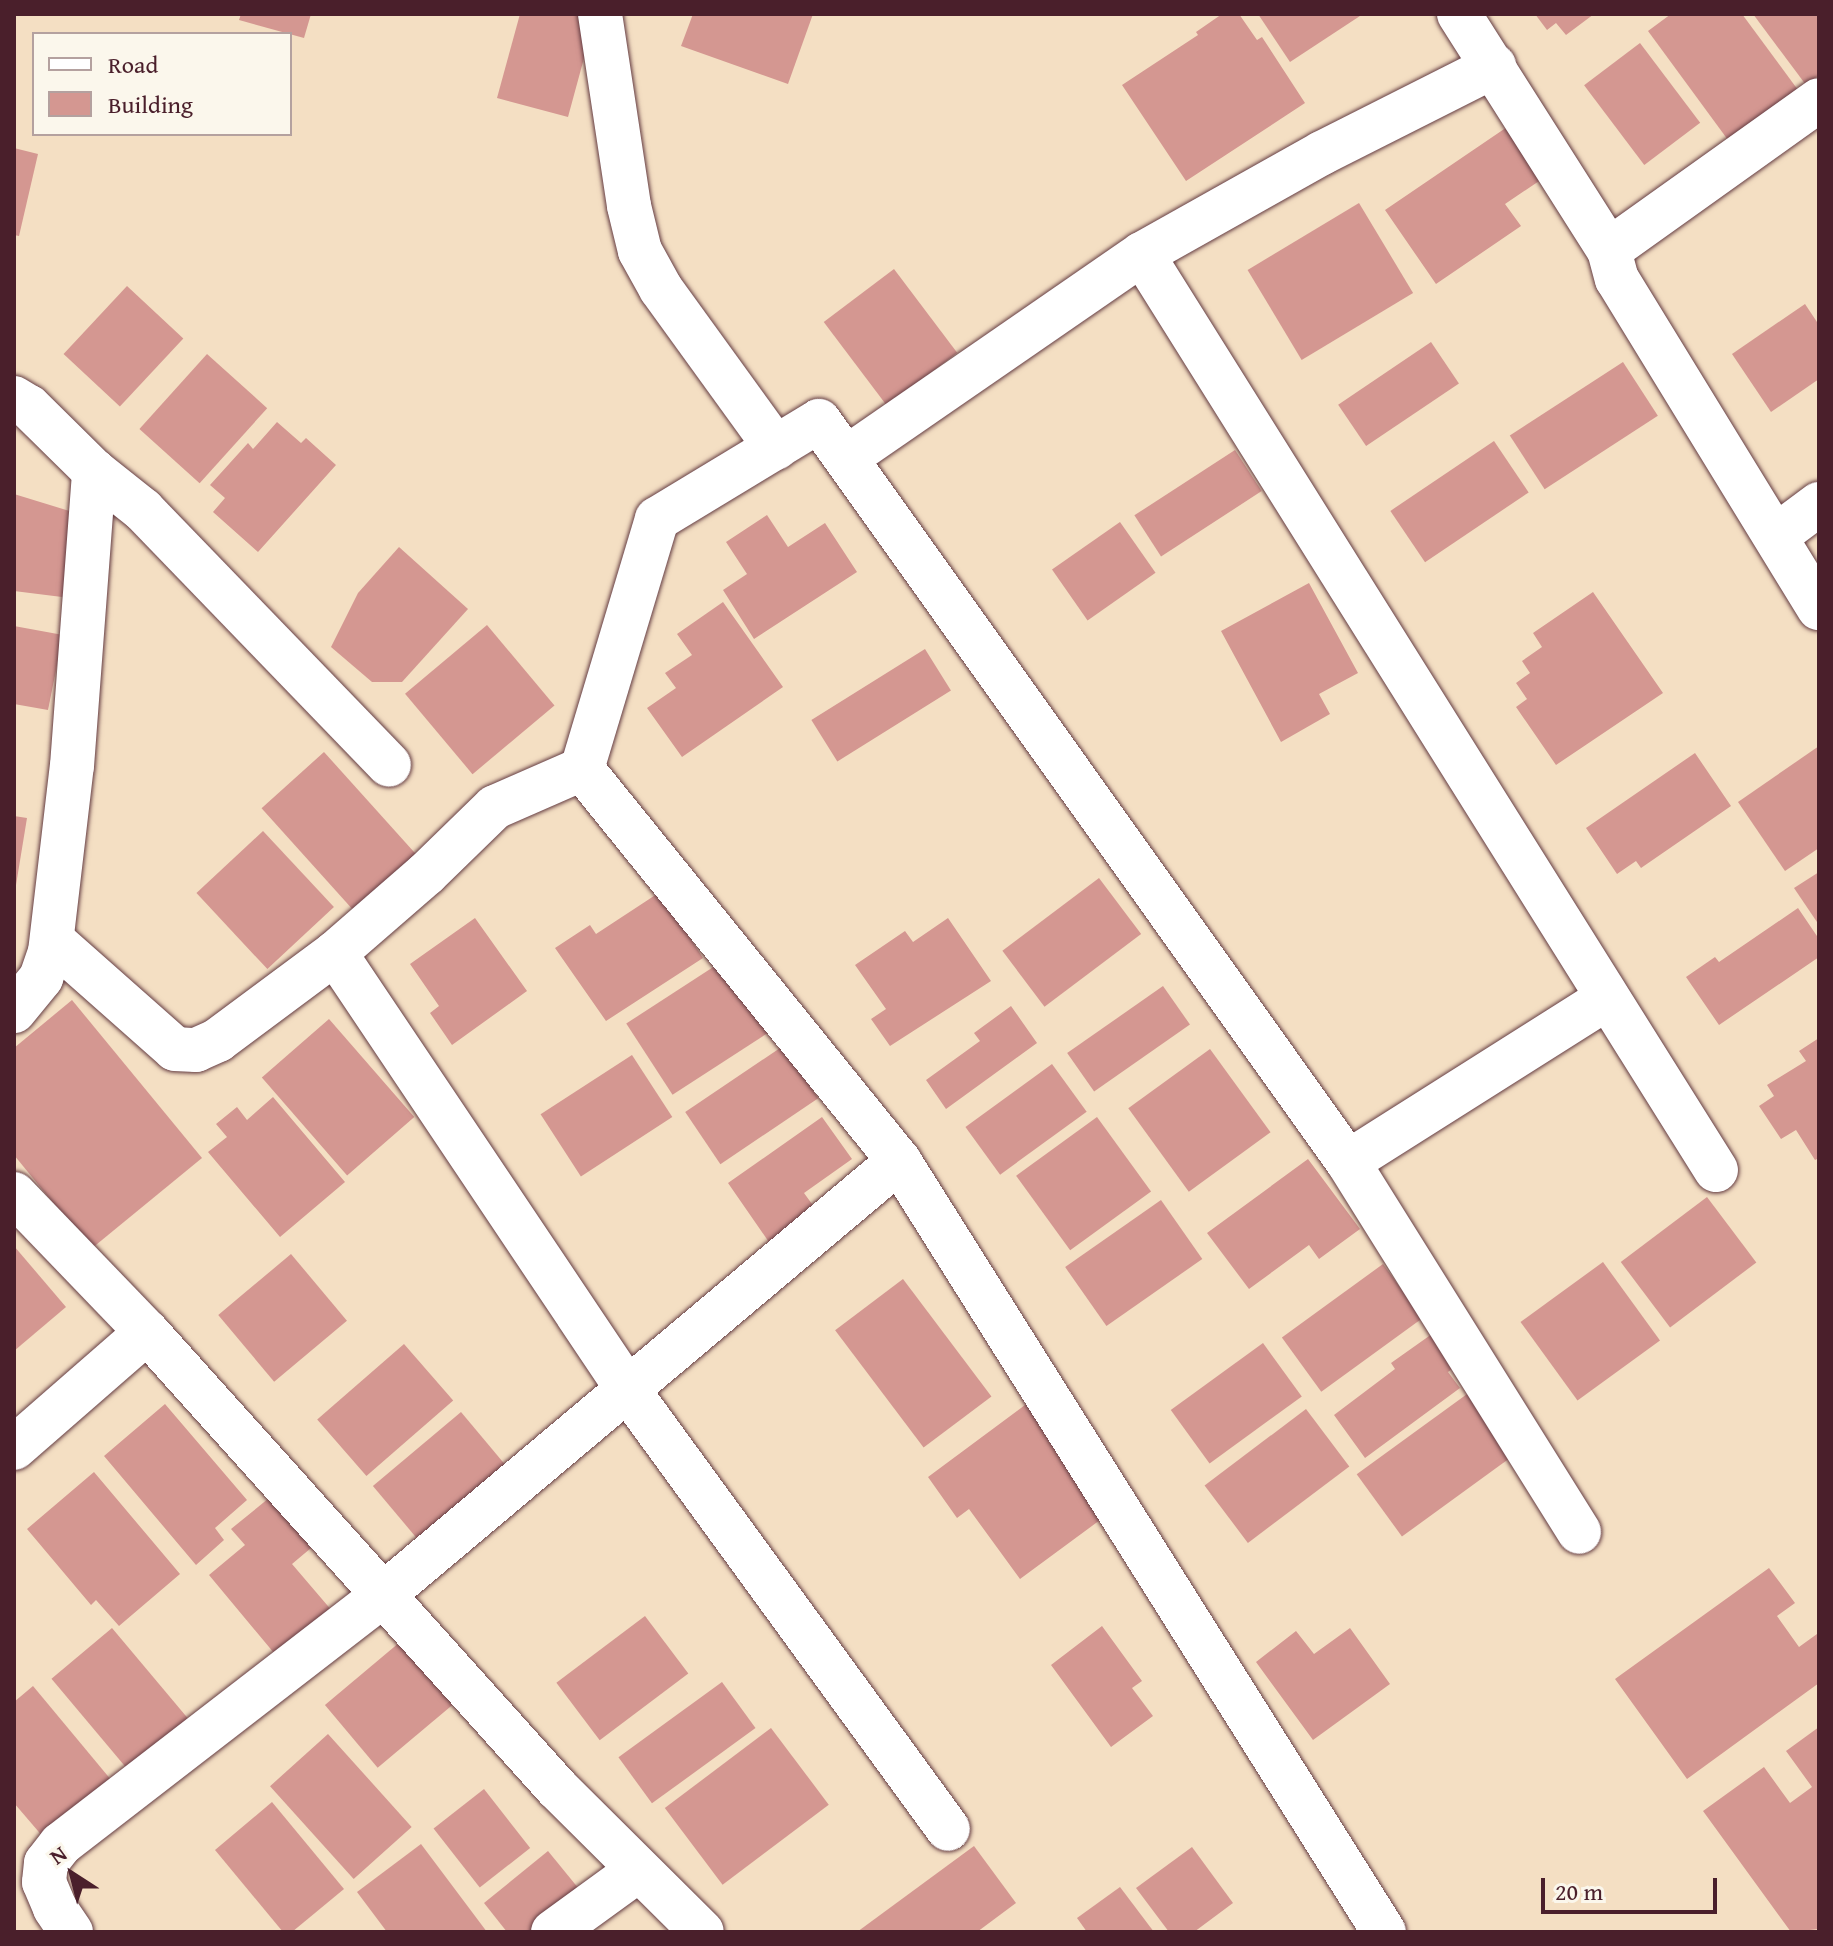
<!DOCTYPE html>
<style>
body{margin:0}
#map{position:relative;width:1833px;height:1946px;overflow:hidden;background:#f4dfc3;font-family:"Gentium Book Plus",serif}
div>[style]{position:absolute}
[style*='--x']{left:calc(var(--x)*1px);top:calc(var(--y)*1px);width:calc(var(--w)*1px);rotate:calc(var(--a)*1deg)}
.building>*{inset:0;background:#d49791;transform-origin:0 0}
.roads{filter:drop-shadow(0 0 2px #643c42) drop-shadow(0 0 2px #643c42)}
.minor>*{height:44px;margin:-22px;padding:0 22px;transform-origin:22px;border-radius:22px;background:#fff}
span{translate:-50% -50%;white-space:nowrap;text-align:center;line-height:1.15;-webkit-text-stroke:6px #fbf7ec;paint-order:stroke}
.frame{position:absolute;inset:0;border:16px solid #4a1f2b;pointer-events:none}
.legend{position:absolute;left:32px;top:32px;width:260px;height:104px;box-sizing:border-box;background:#fbf7ec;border:2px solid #b4a19f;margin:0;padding:10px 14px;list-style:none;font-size:24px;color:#4a1f2b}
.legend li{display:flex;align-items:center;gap:16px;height:40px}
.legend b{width:40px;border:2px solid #b4a19f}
.north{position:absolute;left:32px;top:1834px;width:80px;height:80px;-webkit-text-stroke:6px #fbf7ec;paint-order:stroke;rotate:324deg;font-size:22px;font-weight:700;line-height:32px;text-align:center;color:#4a1f2b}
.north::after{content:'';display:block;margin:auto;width:28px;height:36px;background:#4a1f2b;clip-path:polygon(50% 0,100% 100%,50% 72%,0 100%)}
.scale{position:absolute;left:1541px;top:1878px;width:176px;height:36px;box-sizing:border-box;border:4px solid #4a1f2b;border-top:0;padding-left:10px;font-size:24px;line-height:28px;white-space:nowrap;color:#4a1f2b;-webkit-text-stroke:6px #fbf7ec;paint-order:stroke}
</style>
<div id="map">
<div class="building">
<div style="clip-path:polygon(241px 14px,311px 14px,304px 38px,239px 20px)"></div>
<div style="clip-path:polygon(520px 14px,596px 14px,568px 117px,497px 98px)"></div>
<div style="clip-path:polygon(693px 14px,813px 14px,788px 84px,681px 46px)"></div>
<div style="clip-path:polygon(1222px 14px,1239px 14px,1257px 40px,1262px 37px,1305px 103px,1186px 181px,1122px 85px,1198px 35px,1196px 32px)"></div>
<div style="clip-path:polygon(1258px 14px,1363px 14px,1290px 62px)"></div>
<div style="clip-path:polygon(1535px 14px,1594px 14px,1566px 35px,1556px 23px,1547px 30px)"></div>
<div style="clip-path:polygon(1671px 14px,1742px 14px,1798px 90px,1728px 140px,1648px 31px)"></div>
<div style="clip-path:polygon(1753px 14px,1819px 14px,1819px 75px,1806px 85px)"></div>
<div style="left:1640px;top:43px;width:100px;height:70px;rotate:53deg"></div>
<div style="clip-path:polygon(1513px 123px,1548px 175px,1505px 204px,1521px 226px,1436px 284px,1385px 210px)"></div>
<div style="clip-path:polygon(14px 148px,38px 154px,19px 236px,14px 235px)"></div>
<div style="left:1359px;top:203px;width:105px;height:130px;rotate:59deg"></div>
<div style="left:894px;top:269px;width:105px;height:88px;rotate:53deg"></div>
<div style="left:127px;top:286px;width:77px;height:93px;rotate:43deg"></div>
<div style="clip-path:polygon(1805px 304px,1819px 325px,1819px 379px,1771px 412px,1732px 354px)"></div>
<div style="left:1431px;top:342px;width:50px;height:112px;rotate:56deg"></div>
<div style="left:207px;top:354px;width:81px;height:101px;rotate:42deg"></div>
<div style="left:1623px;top:362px;width:64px;height:135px;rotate:57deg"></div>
<div style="clip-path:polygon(277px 422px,301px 443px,306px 438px,336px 465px,258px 552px,213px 512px,225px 498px,210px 485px,248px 443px,253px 449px)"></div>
<div style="left:1494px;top:441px;width:62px;height:125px;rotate:56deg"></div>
<div style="left:1235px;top:450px;width:49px;height:120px;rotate:57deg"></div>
<div style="clip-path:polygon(14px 494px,89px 517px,78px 599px,14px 591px)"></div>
<div style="clip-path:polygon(767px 515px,788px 547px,825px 523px,857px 572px,754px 639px,723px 590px,747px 574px,726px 542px)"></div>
<div style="left:1120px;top:522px;width:62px;height:83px;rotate:55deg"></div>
<div style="clip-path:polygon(399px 547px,468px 609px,402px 682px,372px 682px,331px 647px,358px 593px)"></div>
<div style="clip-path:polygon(1309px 583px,1358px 673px,1319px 694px,1330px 714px,1281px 742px,1221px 631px)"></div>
<div style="clip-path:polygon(1593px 592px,1663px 693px,1556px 765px,1516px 707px,1527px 699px,1516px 683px,1530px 673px,1522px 661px,1542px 647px,1533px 633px)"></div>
<div style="clip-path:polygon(723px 602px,783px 687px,682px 757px,647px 708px,676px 688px,665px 673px,692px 655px,677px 634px)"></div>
<div style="left:487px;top:625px;width:105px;height:107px;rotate:50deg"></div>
<div style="clip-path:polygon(14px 626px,63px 635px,48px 710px,14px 704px)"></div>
<div style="left:925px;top:649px;width:49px;height:134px;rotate:58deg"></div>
<div style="clip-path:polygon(1819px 746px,1819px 848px,1785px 871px,1738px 802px)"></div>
<div style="left:324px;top:752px;width:154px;height:84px;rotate:48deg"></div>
<div style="clip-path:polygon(1695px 753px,1731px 806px,1641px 868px,1636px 861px,1617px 874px,1586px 828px)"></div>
<div style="clip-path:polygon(14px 816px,27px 818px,16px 885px,14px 885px)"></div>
<div style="left:263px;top:831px;width:104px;height:91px;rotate:47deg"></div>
<div style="clip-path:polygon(1819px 872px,1819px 925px,1794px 888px)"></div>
<div style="left:1099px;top:878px;width:70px;height:121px;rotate:53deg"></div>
<div style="clip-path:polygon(660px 892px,703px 958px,606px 1021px,555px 948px,590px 925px,596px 934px)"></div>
<div style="clip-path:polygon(1798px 908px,1819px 939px,1819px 957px,1719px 1025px,1686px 977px,1715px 957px,1719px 962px)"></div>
<div style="clip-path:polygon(475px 918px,527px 991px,452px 1045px,430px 1013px,439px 1006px,410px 964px)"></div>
<div style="clip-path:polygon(948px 918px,991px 981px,890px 1046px,871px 1019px,886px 1009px,855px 965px,905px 931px,913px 942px)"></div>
<div style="left:721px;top:962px;width:85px;height:113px;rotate:57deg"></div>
<div style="left:1163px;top:986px;width:47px;height:117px;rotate:55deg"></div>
<div style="clip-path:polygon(72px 1000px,202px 1158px,91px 1249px,14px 1155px,14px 1048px)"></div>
<div style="clip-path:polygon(1011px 1006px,1037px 1043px,946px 1109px,926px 1080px,980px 1041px,974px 1033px)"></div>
<div style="left:329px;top:1019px;width:130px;height:89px;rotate:49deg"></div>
<div style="clip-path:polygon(1819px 1038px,1819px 1158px,1815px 1160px,1796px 1130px,1781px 1139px,1759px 1106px,1774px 1096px,1767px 1085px,1806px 1061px,1799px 1051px)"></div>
<div style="left:783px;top:1046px;width:63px;height:118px;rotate:56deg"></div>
<div style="left:1210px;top:1049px;width:103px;height:101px;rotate:54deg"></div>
<div style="left:632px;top:1055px;width:74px;height:109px;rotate:57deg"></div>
<div style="left:1052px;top:1064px;width:59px;height:107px;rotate:54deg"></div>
<div style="clip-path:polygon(273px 1097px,345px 1182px,280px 1237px,208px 1152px,227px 1137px,216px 1124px,237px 1107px,247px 1120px)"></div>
<div style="clip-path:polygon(822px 1117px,852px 1159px,804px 1193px,820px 1215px,773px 1248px,728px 1183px)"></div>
<div style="left:1097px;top:1117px;width:92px;height:100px;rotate:54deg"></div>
<div style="clip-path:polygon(1308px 1159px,1360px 1229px,1319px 1259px,1309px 1245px,1249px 1289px,1207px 1233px)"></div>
<div style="left:1707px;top:1197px;width:82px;height:108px;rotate:53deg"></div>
<div style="left:1161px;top:1200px;width:72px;height:117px;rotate:55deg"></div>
<div style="clip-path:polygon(14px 1246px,66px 1307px,14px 1351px)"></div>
<div style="left:291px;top:1254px;width:87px;height:95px;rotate:50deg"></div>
<div style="left:1603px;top:1262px;width:97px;height:102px;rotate:54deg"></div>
<div style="left:1383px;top:1264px;width:67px;height:125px;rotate:54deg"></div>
<div style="left:903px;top:1279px;width:147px;height:85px;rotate:53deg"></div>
<div style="clip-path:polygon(1439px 1329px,1462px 1361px,1448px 1372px,1460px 1388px,1365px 1458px,1334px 1415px,1395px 1369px,1391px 1363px)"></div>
<div style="left:1263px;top:1343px;width:66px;height:114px;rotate:54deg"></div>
<div style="left:404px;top:1344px;width:75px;height:115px;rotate:49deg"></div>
<div style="left:1474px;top:1389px;width:77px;height:145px;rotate:54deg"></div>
<div style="clip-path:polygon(1033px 1399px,1115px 1509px,1020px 1579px,969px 1509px,957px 1518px,928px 1477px)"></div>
<div style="clip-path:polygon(165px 1404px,247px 1500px,215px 1528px,224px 1540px,196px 1565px,104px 1456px)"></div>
<div style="left:1306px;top:1409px;width:72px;height:127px;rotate:53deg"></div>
<div style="left:461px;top:1412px;width:80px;height:115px;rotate:50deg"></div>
<div style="clip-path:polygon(94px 1472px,180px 1574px,119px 1626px,96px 1600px,91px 1605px,27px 1529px)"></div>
<div style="clip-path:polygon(274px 1494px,317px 1543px,292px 1564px,339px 1619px,284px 1665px,209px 1575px,245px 1545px,231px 1529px)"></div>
<div style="clip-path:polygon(1769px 1568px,1795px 1603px,1777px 1616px,1799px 1647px,1817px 1634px,1819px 1637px,1819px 1683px,1687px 1779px,1615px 1679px)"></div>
<div style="left:645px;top:1616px;width:72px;height:111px;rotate:53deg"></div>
<div style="clip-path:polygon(1102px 1626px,1142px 1681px,1132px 1688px,1153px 1716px,1111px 1747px,1051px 1665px)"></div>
<div style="left:112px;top:1628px;width:130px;height:79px;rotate:50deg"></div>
<div style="clip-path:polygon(1350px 1628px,1390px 1684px,1313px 1740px,1256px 1662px,1296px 1631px,1314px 1654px)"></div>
<div style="left:400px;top:1642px;width:82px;height:98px;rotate:50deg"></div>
<div style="left:722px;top:1682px;width:57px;height:128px;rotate:54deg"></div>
<div style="clip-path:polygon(33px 1686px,117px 1787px,50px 1845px,14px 1803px,14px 1702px)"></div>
<div style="clip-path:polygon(1819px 1727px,1819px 1929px,1791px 1932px,1703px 1811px,1764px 1767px,1790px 1803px,1812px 1787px,1786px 1751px)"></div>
<div style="left:771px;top:1728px;width:96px;height:133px;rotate:53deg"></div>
<div style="left:328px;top:1734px;width:125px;height:78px;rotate:48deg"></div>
<div style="left:484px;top:1789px;width:75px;height:64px;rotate:52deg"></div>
<div style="clip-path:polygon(272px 1802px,344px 1889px,292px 1932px,283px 1932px,215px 1850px)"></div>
<div style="clip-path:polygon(421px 1844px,487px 1932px,387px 1932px,357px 1892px)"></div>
<div style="clip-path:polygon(974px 1846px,1016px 1903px,977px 1932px,857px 1932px)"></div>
<div style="clip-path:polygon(1192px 1847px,1233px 1903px,1194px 1932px,1169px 1932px,1136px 1888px)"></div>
<div style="clip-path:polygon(548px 1851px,588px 1900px,550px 1932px,507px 1932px,484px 1903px)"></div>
<div style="clip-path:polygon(1120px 1887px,1154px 1932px,1087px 1932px,1077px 1918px)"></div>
</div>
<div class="roads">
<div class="minor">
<div style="--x:600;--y:14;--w:194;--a:81.4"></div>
<div style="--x:629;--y:206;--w:46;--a:76.3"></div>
<div style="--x:640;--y:251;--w:43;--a:61.1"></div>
<div style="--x:661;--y:289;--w:196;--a:54.1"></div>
<div style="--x:1459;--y:14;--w:280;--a:57.6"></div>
<div style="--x:1609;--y:250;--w:30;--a:75"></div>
<div style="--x:1617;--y:279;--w:386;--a:58.5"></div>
<div style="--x:1609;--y:250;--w:258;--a:-35.5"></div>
<div style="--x:1142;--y:254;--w:1081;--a:57.93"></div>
<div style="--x:14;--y:398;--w:17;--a:31"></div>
<div style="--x:29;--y:407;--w:91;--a:44.6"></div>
<div style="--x:94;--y:471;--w:63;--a:38.5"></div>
<div style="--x:143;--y:510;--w:354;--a:46"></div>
<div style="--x:846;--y:458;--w:359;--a:-34.6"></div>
<div style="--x:1142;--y:254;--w:206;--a:-29.3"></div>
<div style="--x:1322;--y:153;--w:193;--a:-26.8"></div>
<div style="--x:1776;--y:536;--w:54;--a:-36.7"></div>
<div style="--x:52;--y:940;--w:164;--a:41.5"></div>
<div style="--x:175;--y:1049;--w:21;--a:3"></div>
<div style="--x:196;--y:1050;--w:24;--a:-24"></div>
<div style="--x:218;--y:1040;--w:146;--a:-36.6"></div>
<div style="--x:335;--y:953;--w:121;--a:-41"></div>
<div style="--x:426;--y:874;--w:96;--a:-44.2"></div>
<div style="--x:495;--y:807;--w:95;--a:-23.6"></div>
<div style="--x:335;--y:953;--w:526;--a:56.16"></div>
<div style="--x:628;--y:1390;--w:543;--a:53.91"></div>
<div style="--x:14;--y:1011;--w:43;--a:-50.7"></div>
<div style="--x:41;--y:978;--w:28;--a:-71"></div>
<div style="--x:50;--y:952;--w:187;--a:-83.3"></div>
<div style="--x:72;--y:766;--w:296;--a:-85.7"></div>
<div style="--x:1348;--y:1162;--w:307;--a:-32.3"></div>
<div style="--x:14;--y:1194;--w:192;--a:46.1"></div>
<div style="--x:147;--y:1332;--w:613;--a:48.04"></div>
<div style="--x:557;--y:1788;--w:204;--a:44.8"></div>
<div style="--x:14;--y:1448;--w:176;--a:-41.1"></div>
<div style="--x:71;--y:1932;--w:29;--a:-124"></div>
<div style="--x:55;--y:1908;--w:28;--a:-113"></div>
<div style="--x:44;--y:1882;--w:19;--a:-84"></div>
<div style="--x:46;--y:1863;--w:24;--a:-52"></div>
<div style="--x:61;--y:1844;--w:408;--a:-37.7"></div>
<div style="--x:384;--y:1594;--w:673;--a:-40.06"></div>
<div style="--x:553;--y:1932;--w:104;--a:-36"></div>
<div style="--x:1384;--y:1932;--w:911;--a:-122.17"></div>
<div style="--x:899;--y:1161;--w:504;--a:-128.96"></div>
<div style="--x:582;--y:769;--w:261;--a:-73.3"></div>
<div style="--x:657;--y:519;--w:189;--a:-31.2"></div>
<div style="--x:819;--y:421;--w:910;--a:54.48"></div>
<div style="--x:1348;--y:1162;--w:436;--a:58"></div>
</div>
</div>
<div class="frame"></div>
<ul class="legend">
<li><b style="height:10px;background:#fff"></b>Road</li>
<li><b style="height:22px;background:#d49791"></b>Building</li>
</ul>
<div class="north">N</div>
<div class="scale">20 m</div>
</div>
